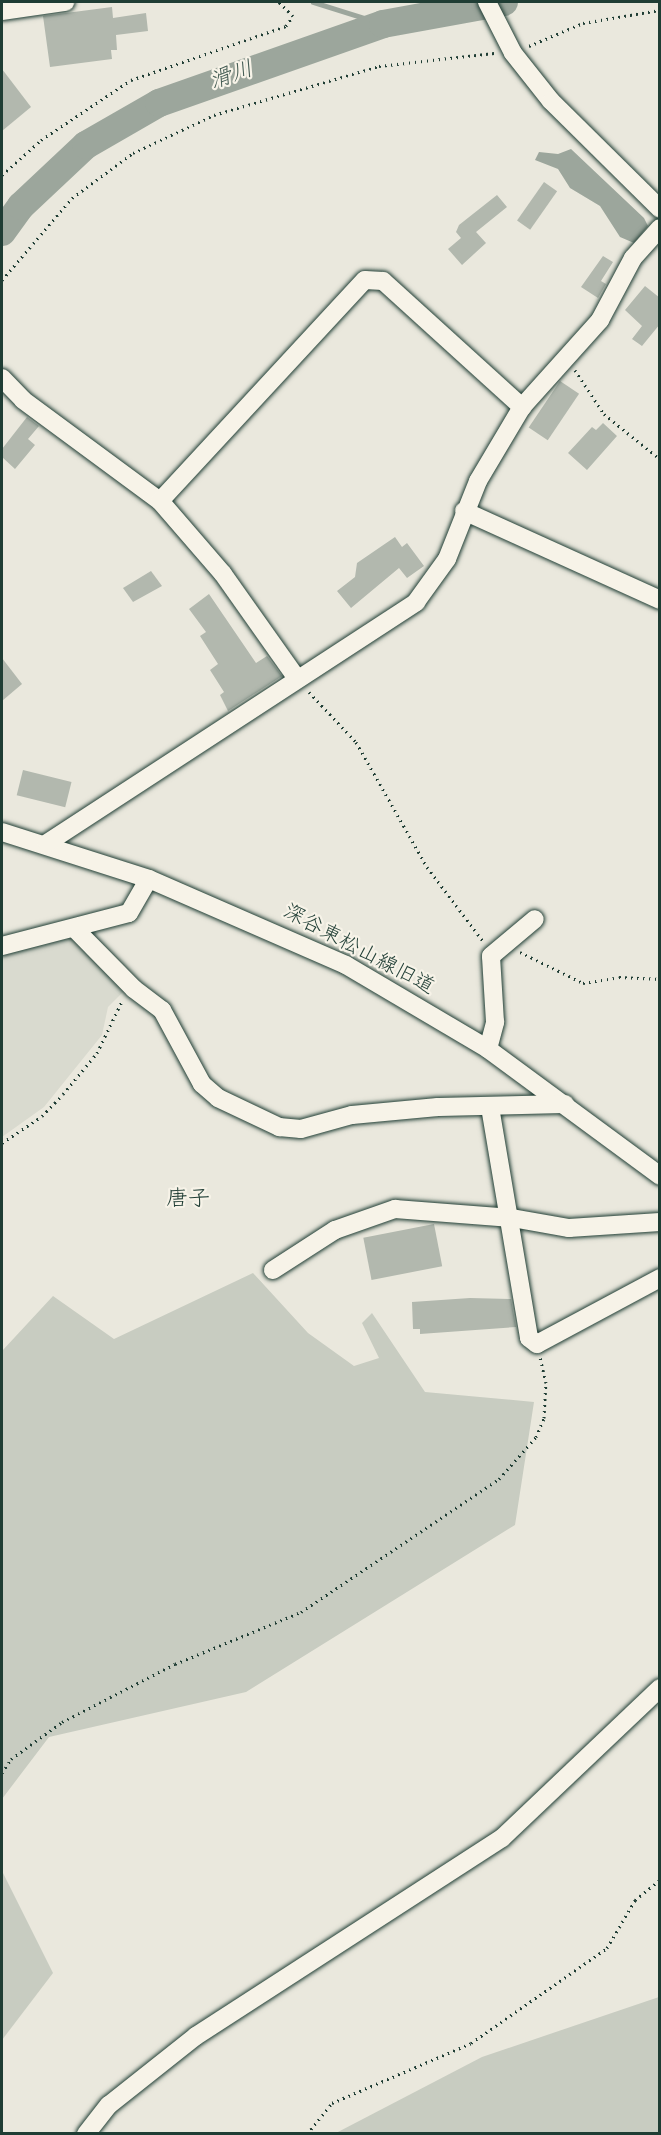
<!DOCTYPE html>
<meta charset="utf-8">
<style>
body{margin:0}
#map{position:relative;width:661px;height:2135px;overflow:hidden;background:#eae8dd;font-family:Dekko,"Klee One",sans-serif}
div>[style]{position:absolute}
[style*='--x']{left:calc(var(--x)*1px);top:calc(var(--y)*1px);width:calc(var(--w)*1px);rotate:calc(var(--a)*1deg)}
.built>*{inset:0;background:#d9dacf}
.green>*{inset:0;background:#c8ccc1}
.water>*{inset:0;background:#9ca69c}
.stream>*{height:4.5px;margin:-2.25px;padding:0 2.25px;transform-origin:2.25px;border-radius:2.25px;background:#9ca69c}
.river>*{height:28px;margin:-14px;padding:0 14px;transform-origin:14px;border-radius:14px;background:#9ca69c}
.building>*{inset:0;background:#b2b8ae;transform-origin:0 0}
.path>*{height:3px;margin-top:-1.5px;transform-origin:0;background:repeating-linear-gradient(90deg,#1f3d34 0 1.5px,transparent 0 6px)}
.roads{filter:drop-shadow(0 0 2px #1f3d34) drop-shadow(0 0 2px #1f3d34)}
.minor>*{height:18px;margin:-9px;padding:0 9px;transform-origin:9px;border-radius:9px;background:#f7f3e8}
span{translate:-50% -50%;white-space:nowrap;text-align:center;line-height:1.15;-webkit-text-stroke:4.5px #f7f3e8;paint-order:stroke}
.street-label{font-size:21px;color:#1f3d34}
.water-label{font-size:22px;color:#445c53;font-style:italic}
.neighbourhood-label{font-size:22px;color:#1f3d34}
.frame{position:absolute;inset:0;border:3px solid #1f3d34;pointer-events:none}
</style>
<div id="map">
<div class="built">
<div style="clip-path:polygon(72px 938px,125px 990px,108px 1007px,102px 1035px,44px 1107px,2px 1137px,2px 954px)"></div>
</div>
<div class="green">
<div style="clip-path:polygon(253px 1273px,308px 1333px,354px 1366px,379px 1358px,362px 1323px,372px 1313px,425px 1392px,534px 1402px,515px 1525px,246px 1692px,49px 1737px,2px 1799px,2px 1351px,53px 1296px,114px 1339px)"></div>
<div style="clip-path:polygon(2px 1871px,53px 1973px,2px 2040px)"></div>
<div style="clip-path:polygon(659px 1997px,659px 2133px,336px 2133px,482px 2057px)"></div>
</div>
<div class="water">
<div style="clip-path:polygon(571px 149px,644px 218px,648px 226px,634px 243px,620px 237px,600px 206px,570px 188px,558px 169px,535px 160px,539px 152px,558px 154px)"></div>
</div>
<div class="stream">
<div style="--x:313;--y:2;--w:73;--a:17.4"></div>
</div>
<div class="river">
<div style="--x:2;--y:232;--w:32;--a:-54"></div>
<div style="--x:21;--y:206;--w:89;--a:-43.2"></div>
<div style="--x:86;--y:145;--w:84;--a:-29.9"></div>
<div style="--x:159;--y:103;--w:238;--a:-19.4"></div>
<div style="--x:383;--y:24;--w:123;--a:-10.3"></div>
</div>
<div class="building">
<div style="clip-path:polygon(112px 7px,113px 18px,146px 13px,148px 31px,116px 35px,117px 50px,111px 50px,112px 59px,50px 67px,43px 16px)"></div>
<div style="clip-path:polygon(2px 69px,31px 107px,2px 131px)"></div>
<div style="left:544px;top:182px;width:16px;height:47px;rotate:35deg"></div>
<div style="clip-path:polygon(497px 195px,507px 207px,476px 232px,486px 243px,462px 265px,448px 249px,461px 238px,456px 232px,459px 225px)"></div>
<div style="clip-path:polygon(603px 256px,613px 262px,601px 281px,606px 284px,598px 298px,581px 287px)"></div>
<div style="clip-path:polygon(645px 286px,660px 298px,660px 324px,642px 346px,632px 339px,642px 326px,625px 310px)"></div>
<div style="left:560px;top:381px;width:23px;height:56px;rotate:34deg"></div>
<div style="clip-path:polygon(27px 417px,39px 426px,28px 439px,35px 445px,15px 469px,2px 457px,2px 449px)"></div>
<div style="clip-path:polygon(603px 423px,617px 436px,587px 470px,568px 453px,592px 427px,596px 430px)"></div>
<div style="clip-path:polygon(395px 537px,402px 547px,407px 543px,424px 566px,407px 578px,399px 568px,351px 608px,337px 591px,355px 577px,357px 563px)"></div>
<div style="clip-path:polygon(151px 571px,162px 586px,133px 602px,123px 588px)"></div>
<div style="clip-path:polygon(209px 594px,256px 663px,267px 656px,282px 676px,228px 711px,220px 695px,224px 692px,210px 670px,218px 664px,200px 636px,206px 632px,189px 609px)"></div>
<div style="clip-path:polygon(2px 658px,22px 684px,2px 701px)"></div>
<div style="left:23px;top:770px;width:50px;height:26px;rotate:14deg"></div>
<div style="left:434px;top:1224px;width:43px;height:72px;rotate:79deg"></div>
<div style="clip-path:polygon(470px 1298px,511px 1299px,516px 1327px,420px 1334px,420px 1329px,413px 1329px,412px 1302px)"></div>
</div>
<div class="path">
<div style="--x:529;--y:46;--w:59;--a:-23.1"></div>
<div style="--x:583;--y:23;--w:78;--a:-9.6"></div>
<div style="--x:2;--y:175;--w:52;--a:-41.9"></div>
<div style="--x:41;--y:140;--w:108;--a:-33.7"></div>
<div style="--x:131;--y:80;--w:164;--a:-19.2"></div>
<div style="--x:286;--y:26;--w:12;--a:-55"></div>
<div style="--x:293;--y:16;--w:20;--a:-135"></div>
<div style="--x:2;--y:280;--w:108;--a:-49.5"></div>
<div style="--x:72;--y:198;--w:76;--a:-36.4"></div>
<div style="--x:133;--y:153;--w:89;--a:-25.1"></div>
<div style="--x:214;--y:115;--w:172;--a:-16.5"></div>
<div style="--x:379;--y:66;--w:116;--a:-6.4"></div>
<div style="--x:575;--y:370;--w:53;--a:56.6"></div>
<div style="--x:604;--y:414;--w:72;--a:38.8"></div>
<div style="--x:309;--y:692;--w:69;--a:46.8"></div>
<div style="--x:356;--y:742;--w:144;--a:60.4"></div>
<div style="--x:427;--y:867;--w:93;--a:52.9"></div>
<div style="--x:520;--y:952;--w:70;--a:26.2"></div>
<div style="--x:583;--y:983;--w:36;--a:-9"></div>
<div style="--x:619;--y:977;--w:41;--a:2.8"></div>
<div style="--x:2;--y:1143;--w:48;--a:-34"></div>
<div style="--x:42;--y:1116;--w:30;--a:-46"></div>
<div style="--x:63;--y:1094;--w:53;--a:-50.3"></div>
<div style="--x:97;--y:1053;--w:58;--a:-64.3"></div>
<div style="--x:2;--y:1773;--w:17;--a:-57"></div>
<div style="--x:11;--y:1759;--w:63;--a:-36"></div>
<div style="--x:62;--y:1722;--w:127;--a:-27.2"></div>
<div style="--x:175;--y:1664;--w:136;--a:-22.4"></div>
<div style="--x:301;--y:1612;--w:239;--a:-33.9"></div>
<div style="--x:499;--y:1479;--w:56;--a:-48.6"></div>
<div style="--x:536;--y:1437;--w:21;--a:-67"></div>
<div style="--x:544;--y:1418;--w:35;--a:-87"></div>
<div style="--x:546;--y:1383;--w:26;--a:-103"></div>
<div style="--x:307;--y:2134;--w:40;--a:-51"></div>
<div style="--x:332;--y:2103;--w:151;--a:-23.3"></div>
<div style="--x:471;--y:2043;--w:166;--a:-34.9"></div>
<div style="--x:607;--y:1948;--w:56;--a:-59.7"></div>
<div style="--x:635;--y:1900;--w:32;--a:-39"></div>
</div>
<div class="roads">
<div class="minor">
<div style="--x:487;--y:2;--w:57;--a:63"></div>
<div style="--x:513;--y:53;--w:61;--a:51.6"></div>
<div style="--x:551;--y:101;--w:153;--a:44.7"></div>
<div style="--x:2;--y:11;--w:64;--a:-8.1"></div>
<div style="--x:2;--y:378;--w:30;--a:46"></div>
<div style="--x:23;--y:400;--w:170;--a:36.4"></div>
<div style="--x:160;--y:501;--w:96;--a:49.2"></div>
<div style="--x:223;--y:574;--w:126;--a:54.7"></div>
<div style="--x:160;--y:501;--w:301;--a:-47.2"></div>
<div style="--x:365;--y:280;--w:18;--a:3"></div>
<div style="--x:383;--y:281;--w:188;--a:42.2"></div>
<div style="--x:464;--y:511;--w:215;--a:24.4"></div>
<div style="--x:2;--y:832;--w:154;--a:17.7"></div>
<div style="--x:149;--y:879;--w:215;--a:23.6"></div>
<div style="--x:346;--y:965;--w:165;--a:30.6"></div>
<div style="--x:488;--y:1049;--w:214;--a:36.4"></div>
<div style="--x:47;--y:843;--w:441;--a:-33.1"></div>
<div style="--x:416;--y:602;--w:53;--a:-54.2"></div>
<div style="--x:447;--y:559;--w:84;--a:-68.3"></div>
<div style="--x:478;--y:481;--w:86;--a:-59.3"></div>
<div style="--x:522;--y:407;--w:117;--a:-48.1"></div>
<div style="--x:600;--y:320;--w:70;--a:-62"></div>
<div style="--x:633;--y:258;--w:40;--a:-48"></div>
<div style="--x:75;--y:929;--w:84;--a:45.5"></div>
<div style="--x:134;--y:989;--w:35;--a:37"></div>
<div style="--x:162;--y:1010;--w:84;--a:61.6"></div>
<div style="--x:202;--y:1084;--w:21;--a:41"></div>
<div style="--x:218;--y:1098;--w:68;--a:25.4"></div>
<div style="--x:279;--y:1127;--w:22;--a:5"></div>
<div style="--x:301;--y:1129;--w:53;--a:-15.4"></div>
<div style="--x:352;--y:1115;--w:86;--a:-5.3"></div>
<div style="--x:438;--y:1107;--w:127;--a:-1.4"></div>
<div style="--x:2;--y:946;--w:131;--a:-14.6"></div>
<div style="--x:129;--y:913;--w:39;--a:-60"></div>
<div style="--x:488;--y:1049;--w:28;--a:-75"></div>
<div style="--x:495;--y:1022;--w:66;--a:-93.5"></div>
<div style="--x:491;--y:956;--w:57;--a:-40.1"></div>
<div style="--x:490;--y:1107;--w:234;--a:80.4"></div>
<div style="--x:529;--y:1338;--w:10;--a:37"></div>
<div style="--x:537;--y:1344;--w:140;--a:-28.2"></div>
<div style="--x:273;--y:1270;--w:74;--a:-32.8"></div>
<div style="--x:335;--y:1230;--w:64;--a:-19.3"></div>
<div style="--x:395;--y:1209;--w:117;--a:4.4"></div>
<div style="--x:512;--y:1218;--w:58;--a:10"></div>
<div style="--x:569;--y:1228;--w:91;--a:-3.8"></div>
<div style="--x:86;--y:2134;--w:37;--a:-52"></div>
<div style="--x:109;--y:2105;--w:111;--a:-38.4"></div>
<div style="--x:196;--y:2036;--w:364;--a:-32.9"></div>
<div style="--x:502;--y:1838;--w:218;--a:-43.5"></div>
</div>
</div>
<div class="street-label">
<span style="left:358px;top:951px;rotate:28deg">深谷東松山線旧道</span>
</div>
<div class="water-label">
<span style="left:232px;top:77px;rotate:-19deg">滑川</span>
</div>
<div class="neighbourhood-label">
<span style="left:188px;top:1201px">唐子</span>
</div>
<div class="frame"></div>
</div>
